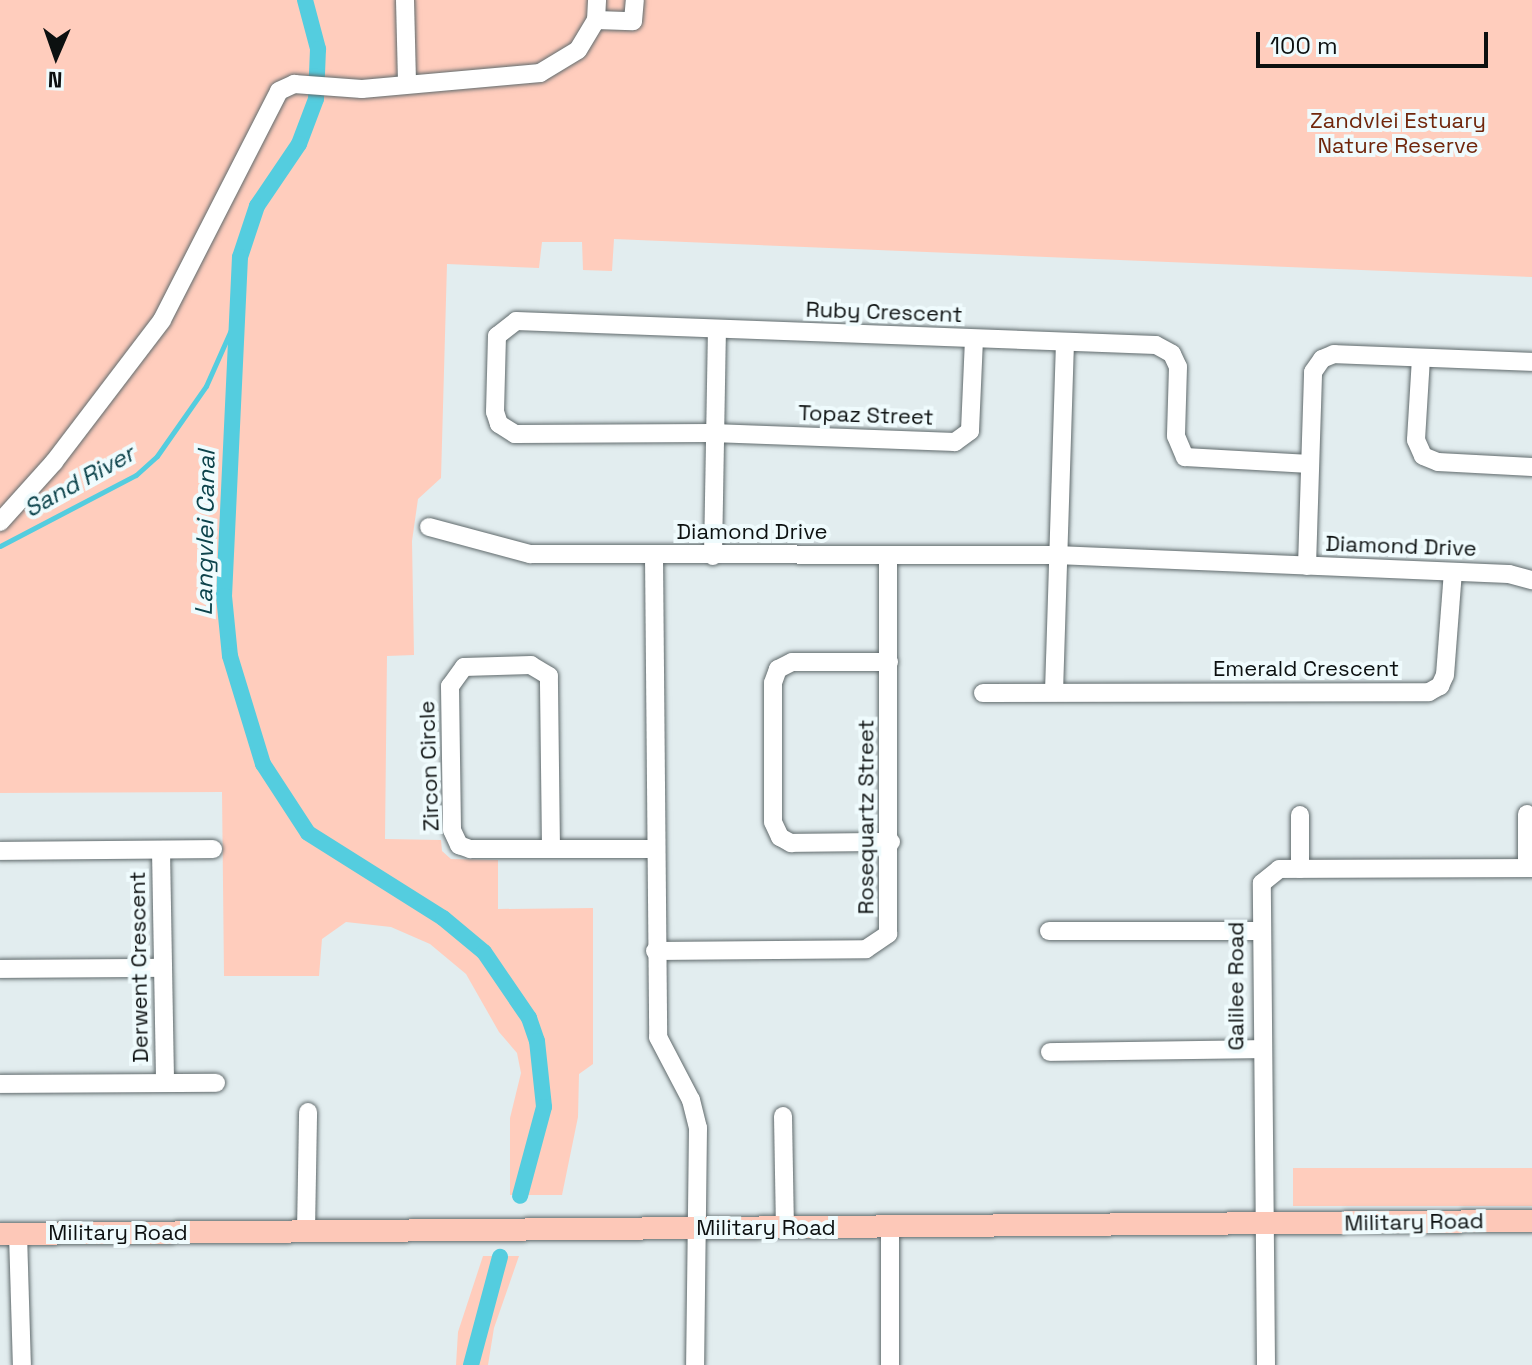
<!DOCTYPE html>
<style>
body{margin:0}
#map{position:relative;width:1532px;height:1365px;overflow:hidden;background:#e2edef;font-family:"Space Grotesk",sans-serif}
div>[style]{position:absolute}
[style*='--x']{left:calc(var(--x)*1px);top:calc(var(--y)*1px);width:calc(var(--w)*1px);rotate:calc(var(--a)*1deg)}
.green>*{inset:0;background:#ffcdbd;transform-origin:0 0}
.stream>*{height:5px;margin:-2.5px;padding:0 2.5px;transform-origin:2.5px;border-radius:2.5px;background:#54cddf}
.canal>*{height:16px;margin:-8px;padding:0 8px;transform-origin:8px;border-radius:8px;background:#54cddf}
.roads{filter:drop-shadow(0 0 2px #606a6c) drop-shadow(0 0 2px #606a6c)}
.minor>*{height:18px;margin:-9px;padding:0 9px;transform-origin:9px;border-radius:9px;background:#fff}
.major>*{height:22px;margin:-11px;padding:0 11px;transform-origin:11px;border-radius:11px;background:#fdc8b8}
span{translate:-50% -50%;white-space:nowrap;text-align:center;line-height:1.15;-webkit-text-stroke:8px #effbfd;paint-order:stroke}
.park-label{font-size:22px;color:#70260b}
.street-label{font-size:22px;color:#0c1010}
.water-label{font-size:24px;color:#0c434b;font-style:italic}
.north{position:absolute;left:16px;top:16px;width:80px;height:80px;-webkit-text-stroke:6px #effbfd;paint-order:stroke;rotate:182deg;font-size:22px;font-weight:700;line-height:32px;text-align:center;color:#0c1010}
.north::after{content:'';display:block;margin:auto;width:28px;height:36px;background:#0c1010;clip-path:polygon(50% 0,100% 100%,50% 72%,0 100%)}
.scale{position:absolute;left:1256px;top:32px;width:232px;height:36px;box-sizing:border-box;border:4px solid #0c1010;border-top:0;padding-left:10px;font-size:24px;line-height:28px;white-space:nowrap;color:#0c1010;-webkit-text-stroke:6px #effbfd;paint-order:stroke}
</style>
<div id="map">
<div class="green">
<div style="clip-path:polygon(0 0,1532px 0,1532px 277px,614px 239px,612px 271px,583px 270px,582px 242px,542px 242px,539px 268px,447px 264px,441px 478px,418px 499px,412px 541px,414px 655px,387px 656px,385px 839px,441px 840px,442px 851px,451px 859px,498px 860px,498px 909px,593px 908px,593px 1064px,579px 1074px,578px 1117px,562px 1195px,510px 1195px,510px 1118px,521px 1073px,517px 1053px,499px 1032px,466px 974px,430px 944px,391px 927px,346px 922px,322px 939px,319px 976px,224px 976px,222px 792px,0 793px)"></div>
<div style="left:1532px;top:1168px;width:38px;height:239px;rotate:90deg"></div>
<div style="clip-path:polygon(483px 1256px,519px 1256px,494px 1328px,488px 1365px,456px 1365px,458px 1332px)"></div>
</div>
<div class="stream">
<div style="--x:0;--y:546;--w:153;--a:-27.6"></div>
<div style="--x:136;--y:475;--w:28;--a:-42"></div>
<div style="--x:157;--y:456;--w:85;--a:-55"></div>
<div style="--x:206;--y:386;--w:79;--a:-66"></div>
</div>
<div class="canal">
<div style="--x:305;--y:0;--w:51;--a:75.1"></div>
<div style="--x:318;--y:49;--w:50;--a:92.3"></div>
<div style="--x:316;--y:99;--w:48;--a:110.7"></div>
<div style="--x:299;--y:144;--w:75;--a:124.1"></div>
<div style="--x:257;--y:206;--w:54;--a:108.4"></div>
<div style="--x:240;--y:257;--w:339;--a:92.7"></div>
<div style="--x:224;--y:596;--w:60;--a:84.3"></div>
<div style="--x:230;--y:656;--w:113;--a:73"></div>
<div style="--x:263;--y:764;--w:82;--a:56.9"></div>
<div style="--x:308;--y:833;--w:160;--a:32.2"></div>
<div style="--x:443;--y:918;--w:53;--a:39.7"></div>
<div style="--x:484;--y:952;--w:80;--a:55.7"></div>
<div style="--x:529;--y:1018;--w:24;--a:71"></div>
<div style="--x:537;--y:1041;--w:66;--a:83.9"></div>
<div style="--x:544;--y:1107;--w:92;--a:105.1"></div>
<div style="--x:471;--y:1365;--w:112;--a:-75"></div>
</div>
<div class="roads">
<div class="minor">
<div style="--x:405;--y:0;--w:84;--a:88.6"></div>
<div style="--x:596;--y:20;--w:37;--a:2"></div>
<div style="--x:633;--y:21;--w:21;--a:-85"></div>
<div style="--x:974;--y:339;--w:92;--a:92.5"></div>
<div style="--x:970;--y:431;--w:19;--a:144"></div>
<div style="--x:955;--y:442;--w:243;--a:-177.9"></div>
<div style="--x:712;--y:433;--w:197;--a:179.7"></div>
<div style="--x:515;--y:434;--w:19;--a:-148"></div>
<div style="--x:499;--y:424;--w:13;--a:-108"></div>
<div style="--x:495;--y:412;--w:76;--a:-88.5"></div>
<div style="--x:497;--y:336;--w:24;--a:-38"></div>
<div style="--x:516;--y:321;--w:640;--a:2.15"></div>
<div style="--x:1156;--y:345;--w:18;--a:29"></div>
<div style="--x:1172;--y:354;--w:14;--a:65"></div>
<div style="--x:1178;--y:367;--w:69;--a:91.7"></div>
<div style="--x:1176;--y:436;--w:23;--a:67"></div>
<div style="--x:1185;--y:457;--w:125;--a:3.2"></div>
<div style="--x:1421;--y:358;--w:82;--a:93.5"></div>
<div style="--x:1416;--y:440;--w:17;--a:66"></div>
<div style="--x:1423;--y:456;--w:16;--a:22"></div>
<div style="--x:1438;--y:462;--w:94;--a:3"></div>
<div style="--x:0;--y:522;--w:81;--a:-48"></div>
<div style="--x:54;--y:462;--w:178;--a:-52.7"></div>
<div style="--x:162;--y:320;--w:257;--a:-62.9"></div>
<div style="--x:279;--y:91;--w:17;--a:-25"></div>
<div style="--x:294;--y:84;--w:68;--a:4.2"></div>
<div style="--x:362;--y:89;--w:179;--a:-5.1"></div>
<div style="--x:540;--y:73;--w:44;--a:-31.2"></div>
<div style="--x:578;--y:50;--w:35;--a:-59"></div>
<div style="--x:596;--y:20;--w:20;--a:-87"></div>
<div style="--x:429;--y:527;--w:105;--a:15"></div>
<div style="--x:530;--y:554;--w:526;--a:0.11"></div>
<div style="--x:1056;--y:555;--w:453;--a:2.4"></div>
<div style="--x:1509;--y:574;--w:24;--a:15"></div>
<div style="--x:654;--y:555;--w:482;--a:89.5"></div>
<div style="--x:658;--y:1037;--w:71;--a:62.4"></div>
<div style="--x:691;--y:1100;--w:29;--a:76"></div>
<div style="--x:698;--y:1128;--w:237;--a:90.7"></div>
<div style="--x:713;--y:556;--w:227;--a:-89"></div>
<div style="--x:1307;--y:566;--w:194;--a:-88.2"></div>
<div style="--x:1313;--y:372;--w:16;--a:-55"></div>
<div style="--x:1322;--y:359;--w:13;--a:-23"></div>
<div style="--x:1334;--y:354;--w:198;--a:2.3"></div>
<div style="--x:889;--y:662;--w:97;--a:180"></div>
<div style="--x:792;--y:662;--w:16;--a:153"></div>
<div style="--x:778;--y:669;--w:15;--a:110"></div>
<div style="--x:773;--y:683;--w:139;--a:90"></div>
<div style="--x:773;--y:822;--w:17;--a:65"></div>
<div style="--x:780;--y:837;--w:13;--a:29"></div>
<div style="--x:791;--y:843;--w:100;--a:-0.6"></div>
<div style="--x:1054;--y:692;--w:349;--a:-88.2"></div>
<div style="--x:983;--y:693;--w:446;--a:-0.1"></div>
<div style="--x:1429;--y:692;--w:13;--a:-29"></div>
<div style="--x:1440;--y:686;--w:12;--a:-66"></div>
<div style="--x:1445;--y:675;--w:103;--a:-85.6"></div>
<div style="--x:1527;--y:814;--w:54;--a:90"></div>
<div style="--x:551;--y:849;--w:173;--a:-90.7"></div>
<div style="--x:549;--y:676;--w:21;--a:-149"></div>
<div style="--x:531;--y:665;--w:67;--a:178.3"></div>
<div style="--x:464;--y:667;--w:24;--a:126"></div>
<div style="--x:450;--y:686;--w:144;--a:89.2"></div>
<div style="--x:452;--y:830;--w:17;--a:65"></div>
<div style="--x:459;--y:845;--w:12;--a:20"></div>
<div style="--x:470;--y:849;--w:184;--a:0"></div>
<div style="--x:161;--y:850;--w:232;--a:89"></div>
<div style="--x:0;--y:851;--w:213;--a:-0.5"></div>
<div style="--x:1300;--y:869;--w:54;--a:-90"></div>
<div style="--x:1049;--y:931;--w:211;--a:0"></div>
<div style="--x:655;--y:951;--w:211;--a:-0.5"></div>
<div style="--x:866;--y:949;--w:27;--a:-34"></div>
<div style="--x:888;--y:934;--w:378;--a:-90"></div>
<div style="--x:0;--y:969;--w:163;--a:-0.4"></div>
<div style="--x:1050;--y:1052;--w:210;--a:-0.8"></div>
<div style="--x:0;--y:1084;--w:216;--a:-0.3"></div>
<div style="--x:783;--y:1116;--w:112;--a:89"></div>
<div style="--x:306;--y:1231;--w:119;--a:-89"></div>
<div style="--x:18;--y:1234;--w:131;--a:88.3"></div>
<div style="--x:890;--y:1365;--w:138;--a:-90"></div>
<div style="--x:1266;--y:1365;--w:482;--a:-90.5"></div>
<div style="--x:1262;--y:883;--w:22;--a:-39"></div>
<div style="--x:1279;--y:869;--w:253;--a:-0.2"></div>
</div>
<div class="major">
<div style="--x:0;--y:1234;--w:1532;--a:-0.49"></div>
</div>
</div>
<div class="park-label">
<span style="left:1398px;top:133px">Zandvlei Estuary<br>Nature Reserve</span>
</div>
<div class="street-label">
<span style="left:884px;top:312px;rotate:2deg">Ruby Crescent</span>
<span style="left:866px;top:415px;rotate:2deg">Topaz Street</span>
<span style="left:752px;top:532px">Diamond Drive</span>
<span style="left:1401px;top:546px;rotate:2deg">Diamond Drive</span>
<span style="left:1306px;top:669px">Emerald Crescent</span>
<span style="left:429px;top:766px;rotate:-92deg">Zircon Circle</span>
<span style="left:866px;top:817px;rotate:-90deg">Rosequartz Street</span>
<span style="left:139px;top:967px;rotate:-91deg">Derwent Crescent</span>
<span style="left:1236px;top:986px;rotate:-90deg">Galilee Road</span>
<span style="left:1414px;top:1222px;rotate:-1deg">Military Road</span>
<span style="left:766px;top:1228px">Military Road</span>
<span style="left:118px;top:1233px">Military Road</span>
</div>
<div class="water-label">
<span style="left:79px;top:481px;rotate:-29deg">Sand River</span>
<span style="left:205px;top:533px;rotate:-89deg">Langvlei Canal</span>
</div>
<div class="north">N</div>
<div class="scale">100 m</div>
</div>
